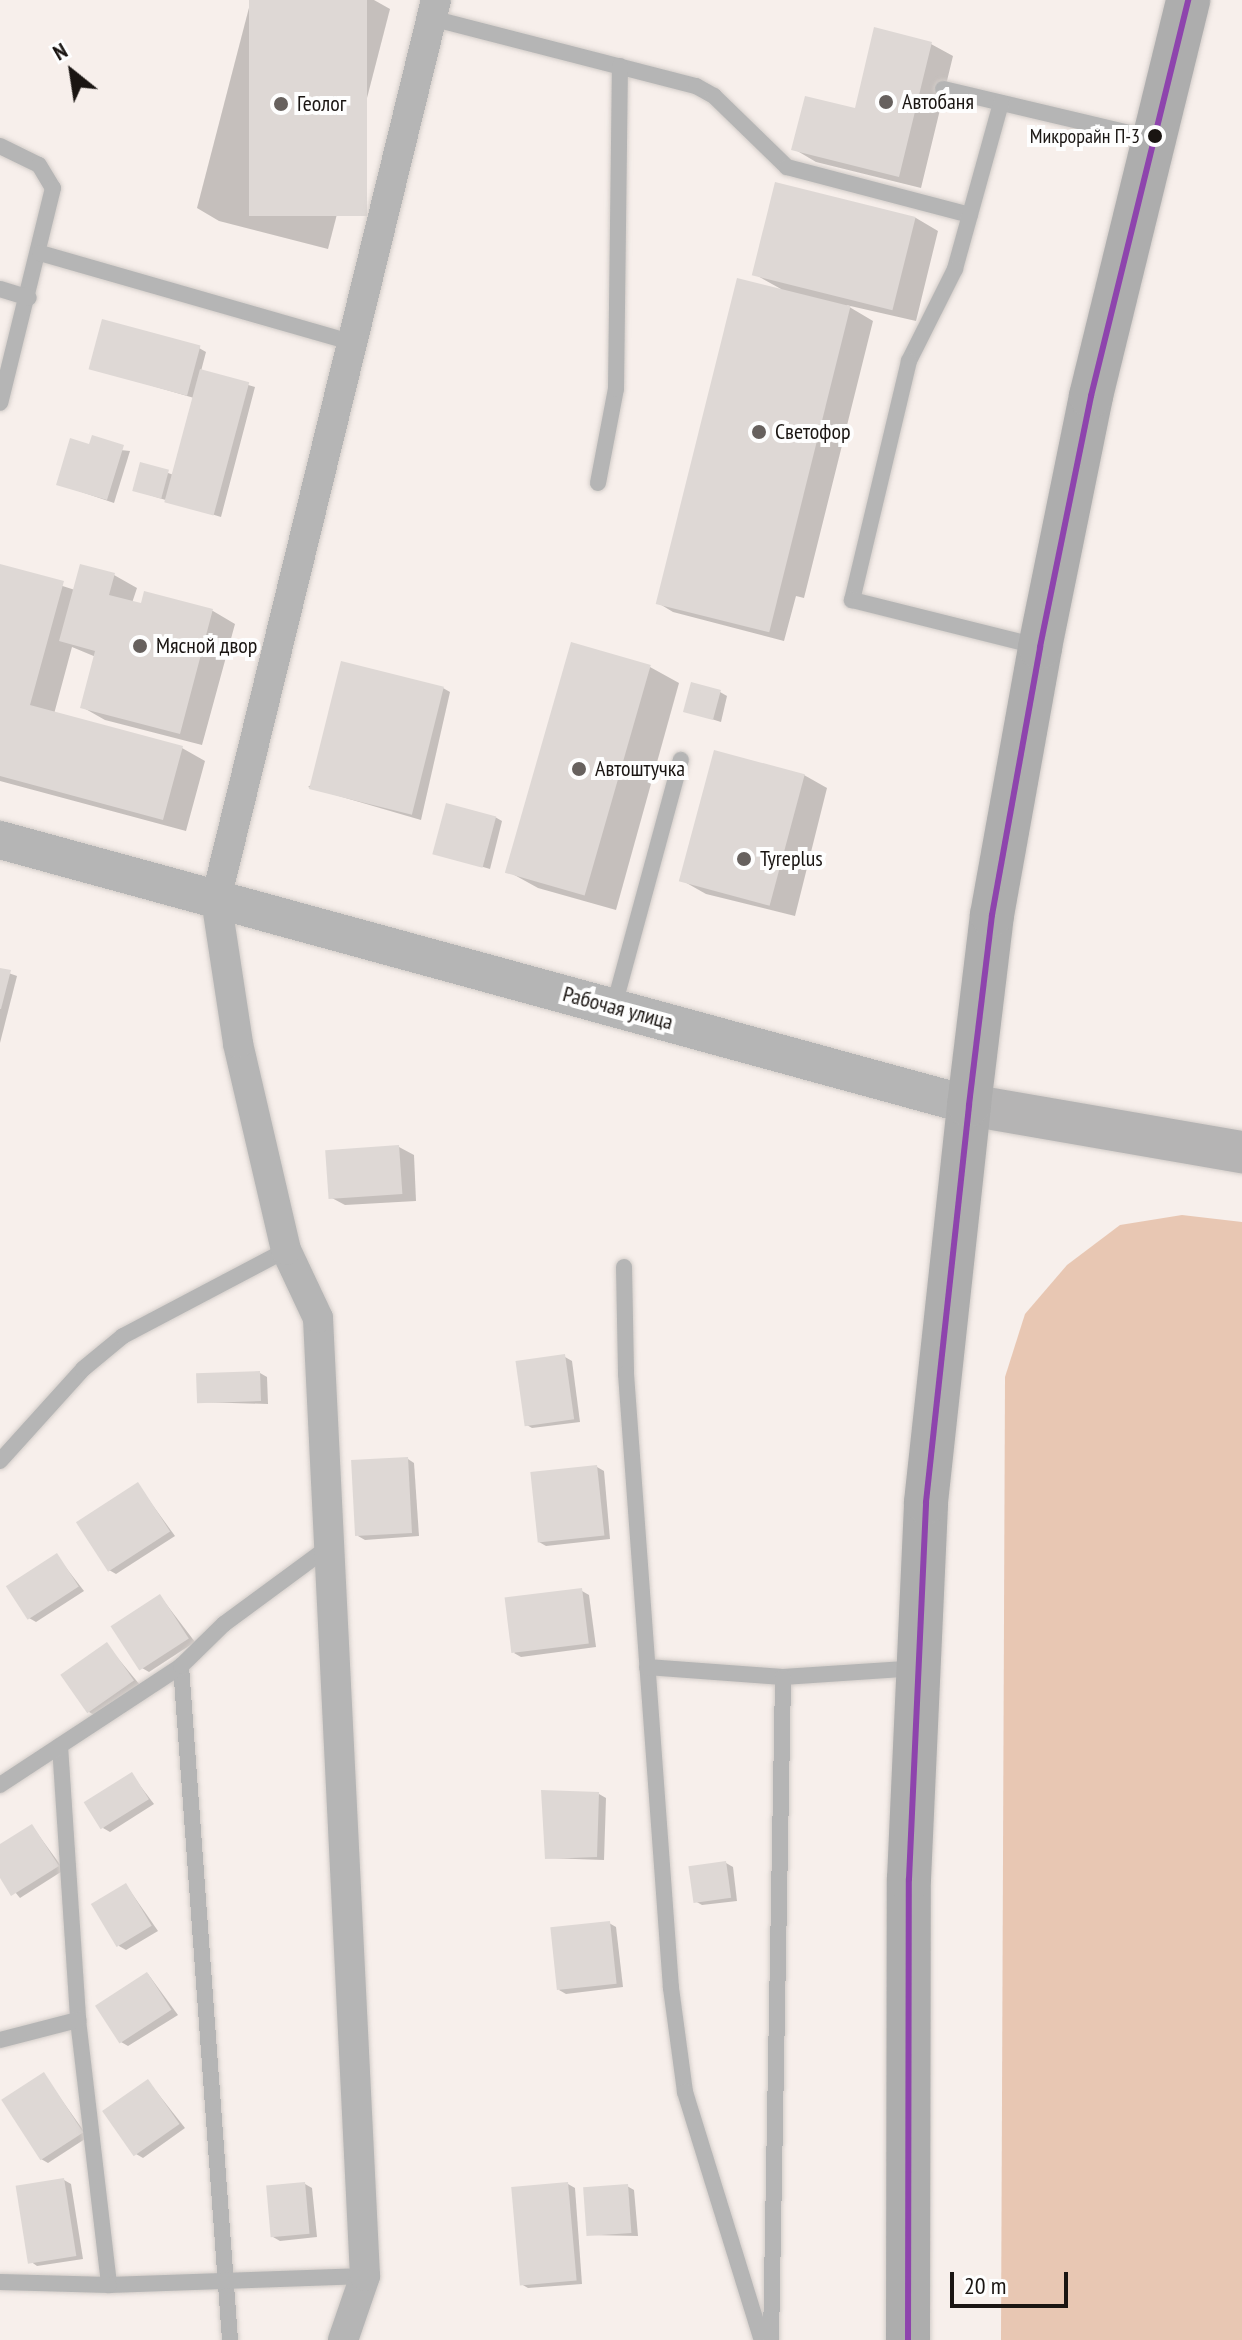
<!DOCTYPE html>
<meta charset="utf-8">
<style>
body{margin:0}
#map{position:relative;width:1242px;height:2340px;overflow:hidden;background:#f7efeb;font-family:"PT Sans Narrow",sans-serif}
div>[style]{position:absolute}
[style*='--x']{left:calc(var(--x)*1px);top:calc(var(--y)*1px);width:calc(var(--w)*1px);rotate:calc(var(--a)*1deg)}
.forest>*{inset:0;background:#e8c7b3}
.shadow>*{inset:0;background:#0003}
.building>*{inset:0;background:#ded8d5;transform-origin:0 0}
.roads{filter:drop-shadow(0 0 2px #d3cdc9) drop-shadow(0 0 2px #d3cdc9)}
.service>*{height:16px;margin:-8px;padding:0 8px;transform-origin:8px;border-radius:8px;background:#b5b5b5}
.minor>*{height:30px;margin:-15px;padding:0 15px;transform-origin:15px;border-radius:15px;background:#b5b5b5}
.tertiary>*{height:38px;margin:-19px;padding:0 19px;transform-origin:19px;border-radius:19px;background:#b5b5b5}
.secondary>*{height:42px;margin:-21px;padding:0 21px;transform-origin:21px;border-radius:21px;background:#b5b4b4}
.primary>*{height:44px;margin:-22px;padding:0 22px;transform-origin:22px;border-radius:22px;background:#adadad}
.bus-1>*{height:6px;margin:-3px;padding:0 3px;transform-origin:3px;border-radius:3px;background:#8e44ad}
.dots>*{width:22px;height:22px;translate:-50% -50%;box-sizing:border-box;border:4px solid #fefefe;border-radius:50%}
span{translate:-50% -50%;white-space:nowrap;text-align:center;line-height:1.15;-webkit-text-stroke:8px #fefefe;paint-order:stroke}
.bus-label{font-size:20px;color:#1a1512}
.right{translate:-100% -50%;text-align:right}
.poi-label{font-size:22px;color:#1a1512}
.left{translate:0 -50%;text-align:left}
.street-label{font-size:22px;color:#1a1512}
.north{position:absolute;left:32px;top:32px;width:80px;height:80px;-webkit-text-stroke:6px #fefefe;paint-order:stroke;rotate:330deg;font-size:22px;font-weight:700;line-height:32px;text-align:center;color:#1a1512}
.north::after{content:'';display:block;margin:auto;width:28px;height:36px;background:#1a1512;clip-path:polygon(50% 0,100% 100%,50% 72%,0 100%)}
.scale{position:absolute;left:950px;top:2272px;width:118px;height:36px;box-sizing:border-box;border:4px solid #1a1512;border-top:0;padding-left:10px;font-size:24px;line-height:28px;white-space:nowrap;color:#1a1512;-webkit-text-stroke:6px #fefefe;paint-order:stroke}
</style>
<div id="map">
<div class="forest">
<div style="clip-path:polygon(1182px 1215px,1242px 1222px,1242px 2340px,1001px 2340px,1005px 1377px,1025px 1314px,1067px 1265px,1120px 1225px)"></div>
</div>
<div class="shadow">
<div style="clip-path:polygon(251px 0,374px 0,390px 9px,328px 249px,219px 221px,197px 208px)"></div>
<div style="clip-path:polygon(931px 44px,953px 56px,921px 188px,816px 162px,794px 149px,856px 110px)"></div>
<div style="clip-path:polygon(776px 184px,916px 218px,938px 231px,916px 321px,846px 305px,873px 321px,804px 598px,796px 596px,784px 641px,673px 612px,658px 603px,781px 289px,754px 274px)"></div>
<div style="clip-path:polygon(199px 348px,206px 352px,201px 371px,255px 387px,221px 517px,133px 490px,141px 464px,174px 475px,194px 398px,91px 368px)"></div>
<div style="clip-path:polygon(90px 447px,130px 451px,114px 503px,58px 484px)"></div>
<div style="clip-path:polygon(0 566px,75px 590px,114px 575px,137px 588px,132px 603px,142px 606px,146px 593px,213px 611px,235px 624px,202px 745px,105px 720px,82px 707px,96px 657px,72px 647px,54px 714px,182px 748px,205px 761px,186px 831px,0 781px)"></div>
<div style="clip-path:polygon(650px 667px,679px 683px,616px 910px,538px 888px,509px 872px)"></div>
<div style="clip-path:polygon(443px 688px,450px 692px,421px 820px,308px 787px)"></div>
<div style="clip-path:polygon(720px 692px,727px 696px,721px 722px,686px 711px)"></div>
<div style="clip-path:polygon(804px 775px,827px 788px,795px 916px,706px 894px,683px 881px)"></div>
<div style="clip-path:polygon(495px 817px,502px 821px,490px 869px,435px 853px)"></div>
<div style="clip-path:polygon(0 970px,17px 976px,0 1043px)"></div>
<div style="clip-path:polygon(399px 1147px,414px 1155px,416px 1201px,345px 1205px,330px 1197px)"></div>
<div style="clip-path:polygon(565px 1357px,572px 1361px,580px 1422px,532px 1428px,525px 1424px)"></div>
<div style="clip-path:polygon(260px 1373px,267px 1377px,268px 1404px,199px 1402px)"></div>
<div style="clip-path:polygon(408px 1459px,414px 1463px,419px 1536px,365px 1540px,358px 1536px)"></div>
<div style="clip-path:polygon(597px 1467px,604px 1471px,610px 1539px,546px 1546px,539px 1542px)"></div>
<div style="clip-path:polygon(138px 1485px,175px 1536px,116px 1574px,109px 1570px)"></div>
<div style="clip-path:polygon(57px 1556px,84px 1591px,36px 1622px,29px 1618px)"></div>
<div style="clip-path:polygon(582px 1591px,589px 1595px,596px 1647px,521px 1657px,514px 1653px)"></div>
<div style="clip-path:polygon(160px 1596px,195px 1642px,149px 1672px,142px 1668px)"></div>
<div style="clip-path:polygon(107px 1645px,140px 1685px,96px 1716px,89px 1712px)"></div>
<div style="clip-path:polygon(132px 1775px,154px 1804px,110px 1832px,103px 1828px)"></div>
<div style="clip-path:polygon(599px 1794px,606px 1798px,604px 1860px,546px 1858px)"></div>
<div style="clip-path:polygon(32px 1826px,64px 1870px,20px 1898px,0 1874px,0 1846px)"></div>
<div style="clip-path:polygon(726px 1863px,733px 1867px,737px 1901px,702px 1905px,695px 1901px)"></div>
<div style="clip-path:polygon(126px 1885px,158px 1931px,126px 1950px,119px 1946px)"></div>
<div style="clip-path:polygon(609px 1923px,616px 1927px,623px 1987px,566px 1994px,559px 1990px)"></div>
<div style="clip-path:polygon(148px 1974px,178px 2015px,128px 2046px,121px 2042px)"></div>
<div style="clip-path:polygon(44px 2075px,88px 2137px,48px 2163px,41px 2159px)"></div>
<div style="clip-path:polygon(148px 2081px,185px 2128px,143px 2158px,136px 2154px)"></div>
<div style="clip-path:polygon(64px 2180px,71px 2184px,83px 2259px,37px 2266px,30px 2261px)"></div>
<div style="clip-path:polygon(305px 2184px,312px 2188px,317px 2237px,280px 2241px,273px 2237px)"></div>
<div style="clip-path:polygon(568px 2184px,575px 2188px,582px 2284px,528px 2288px,521px 2284px)"></div>
<div style="clip-path:polygon(627px 2186px,634px 2190px,638px 2236px,589px 2235px)"></div>
</div>
<div class="building">
<div style="left:249px;top:0;width:118px;height:216px"></div>
<div style="clip-path:polygon(874px 27px,932px 42px,899px 177px,791px 150px,805px 96px,855px 108px)"></div>
<div style="left:775px;top:182px;width:145px;height:96px;rotate:14deg"></div>
<div style="left:737px;top:278px;width:117px;height:336px;rotate:14deg"></div>
<div style="left:102px;top:319px;width:102px;height:52px;rotate:15deg"></div>
<div style="left:200px;top:369px;width:51px;height:138px;rotate:15deg"></div>
<div style="clip-path:polygon(92px 435px,124px 445px,107px 500px,56px 485px,70px 438px,89px 444px)"></div>
<div style="left:140px;top:462px;width:30px;height:30px;rotate:15deg"></div>
<div style="clip-path:polygon(0 564px,64px 581px,30px 705px,183px 746px,163px 820px,0 776px)"></div>
<div style="clip-path:polygon(80px 564px,115px 573px,109px 595px,141px 603px,144px 591px,213px 609px,180px 734px,80px 708px,95px 651px,59px 641px)"></div>
<div style="left:571px;top:642px;width:83px;height:240px;rotate:16deg"></div>
<div style="left:341px;top:661px;width:106px;height:132px;rotate:14deg"></div>
<div style="left:691px;top:682px;width:31px;height:31px;rotate:15deg"></div>
<div style="left:714px;top:750px;width:94px;height:136px;rotate:15deg"></div>
<div style="left:446px;top:803px;width:52px;height:53px;rotate:15deg"></div>
<div style="clip-path:polygon(0 968px,11px 970px,1px 1009px,0 1009px)"></div>
<div style="left:399px;top:1145px;width:49px;height:74px;rotate:86deg"></div>
<div style="left:565px;top:1354px;width:66px;height:50px;rotate:82deg"></div>
<div style="left:260px;top:1371px;width:30px;height:64px;rotate:88deg"></div>
<div style="left:408px;top:1457px;width:76px;height:57px;rotate:87deg"></div>
<div style="left:597px;top:1465px;width:71px;height:67px;rotate:84deg"></div>
<div style="left:138px;top:1482px;width:59px;height:74px;rotate:57deg"></div>
<div style="left:57px;top:1553px;width:40px;height:61px;rotate:57deg"></div>
<div style="left:582px;top:1588px;width:56px;height:78px;rotate:83deg"></div>
<div style="left:160px;top:1594px;width:53px;height:59px;rotate:57deg"></div>
<div style="left:107px;top:1642px;width:47px;height:57px;rotate:55deg"></div>
<div style="left:132px;top:1772px;width:32px;height:57px;rotate:58deg"></div>
<div style="clip-path:polygon(541px 1790px,599px 1792px,597px 1857px,545px 1859px)"></div>
<div style="clip-path:polygon(32px 1824px,59px 1866px,11px 1896px,0 1878px,0 1844px)"></div>
<div style="left:726px;top:1861px;width:37px;height:38px;rotate:82deg"></div>
<div style="left:126px;top:1883px;width:50px;height:41px;rotate:59deg"></div>
<div style="left:610px;top:1921px;width:63px;height:60px;rotate:84deg"></div>
<div style="left:147px;top:1972px;width:45px;height:62px;rotate:57deg"></div>
<div style="left:44px;top:2072px;width:72px;height:51px;rotate:57deg"></div>
<div style="left:148px;top:2079px;width:55px;height:56px;rotate:55deg"></div>
<div style="left:64px;top:2178px;width:79px;height:49px;rotate:81deg"></div>
<div style="left:305px;top:2182px;width:52px;height:39px;rotate:85deg"></div>
<div style="left:568px;top:2182px;width:99px;height:57px;rotate:85deg"></div>
<div style="left:628px;top:2184px;width:49px;height:45px;rotate:86deg"></div>
</div>
<div class="roads">
<div class="service">
<div style="--x:431;--y:18;--w:274;--a:14.4"></div>
<div style="--x:696;--y:86;--w:21;--a:29"></div>
<div style="--x:714;--y:96;--w:102;--a:44.2"></div>
<div style="--x:787;--y:167;--w:189;--a:14.7"></div>
<div style="--x:943;--y:89;--w:214;--a:13.3"></div>
<div style="--x:1001;--y:103;--w:172;--a:105.5"></div>
<div style="--x:955;--y:269;--w:103;--a:116.6"></div>
<div style="--x:909;--y:361;--w:246;--a:103.4"></div>
<div style="--x:852;--y:600;--w:194;--a:14"></div>
<div style="--x:0;--y:146;--w:43;--a:26"></div>
<div style="--x:39;--y:165;--w:27;--a:59"></div>
<div style="--x:53;--y:188;--w:221;--a:103.8"></div>
<div style="--x:40;--y:253;--w:327;--a:16"></div>
<div style="--x:0;--y:289;--w:30;--a:17"></div>
<div style="--x:598;--y:483;--w:96;--a:-79.2"></div>
<div style="--x:616;--y:389;--w:323;--a:-89.3"></div>
<div style="--x:614;--y:1006;--w:255;--a:-74.8"></div>
<div style="--x:624;--y:1267;--w:107;--a:88.9"></div>
<div style="--x:626;--y:1374;--w:616;--a:85.81"></div>
<div style="--x:671;--y:1988;--w:105;--a:82.3"></div>
<div style="--x:685;--y:2092;--w:260;--a:72.8"></div>
<div style="--x:0;--y:1461;--w:124;--a:-47.9"></div>
<div style="--x:83;--y:1369;--w:52;--a:-39.5"></div>
<div style="--x:123;--y:1336;--w:184;--a:-27.8"></div>
<div style="--x:181;--y:1666;--w:676;--a:85.84"></div>
<div style="--x:647;--y:1667;--w:136;--a:4.2"></div>
<div style="--x:783;--y:1677;--w:134;--a:-3.8"></div>
<div style="--x:60;--y:1746;--w:275;--a:86.2"></div>
<div style="--x:78;--y:2020;--w:267;--a:83.3"></div>
<div style="--x:109;--y:2285;--w:256;--a:-2"></div>
<div style="--x:0;--y:1785;--w:217;--a:-33.3"></div>
<div style="--x:181;--y:1666;--w:60;--a:-44.3"></div>
<div style="--x:224;--y:1624;--w:133;--a:-36.4"></div>
<div style="--x:0;--y:2040;--w:81;--a:-14.4"></div>
<div style="--x:0;--y:2282;--w:109;--a:1.6"></div>
<div style="--x:771;--y:2340;--w:663;--a:-88.96"></div>
</div>
<div class="minor">
<div style="--x:343;--y:2340;--w:68;--a:-71"></div>
<div style="--x:365;--y:2276;--w:959;--a:-92.81"></div>
<div style="--x:318;--y:1318;--w:75;--a:-115.2"></div>
<div style="--x:286;--y:1250;--w:212;--a:-103.1"></div>
<div style="--x:238;--y:1043;--w:146;--a:-98.7"></div>
<div style="--x:216;--y:899;--w:926;--a:-76.25"></div>
</div>
<div class="tertiary">
<div style="--x:0;--y:840;--w:1005;--a:15.3"></div>
</div>
<div class="secondary">
<div style="--x:969;--y:1105;--w:277;--a:9.8"></div>
</div>
<div class="primary">
<div style="--x:908;--y:2340;--w:461;--a:-89.9"></div>
<div style="--x:909;--y:1879;--w:377;--a:-87.4"></div>
<div style="--x:926;--y:1502;--w:399;--a:-83.8"></div>
<div style="--x:969;--y:1105;--w:191;--a:-83.1"></div>
<div style="--x:992;--y:915;--w:272;--a:-79.8"></div>
<div style="--x:1040;--y:647;--w:256;--a:-78.5"></div>
<div style="--x:1091;--y:396;--w:408;--a:-76.2"></div>
</div>
</div>
<div class="bus-1">
<div style="--x:908;--y:2340;--w:461;--a:-89.9"></div>
<div style="--x:909;--y:1879;--w:377;--a:-87.4"></div>
<div style="--x:926;--y:1502;--w:399;--a:-83.8"></div>
<div style="--x:969;--y:1105;--w:191;--a:-83.1"></div>
<div style="--x:992;--y:915;--w:272;--a:-79.8"></div>
<div style="--x:1040;--y:647;--w:256;--a:-78.5"></div>
<div style="--x:1091;--y:396;--w:408;--a:-76.2"></div>
</div>
<div class="dots">
<div style="left:886px;top:102px;background:#67615e"></div>
<div style="left:281px;top:104px;background:#67615e"></div>
<div style="left:1155px;top:136px;background:#1a1512"></div>
<div style="left:759px;top:432px;background:#67615e"></div>
<div style="left:140px;top:646px;background:#67615e"></div>
<div style="left:579px;top:769px;background:#67615e"></div>
<div style="left:744px;top:859px;background:#67615e"></div>
</div>
<div class="bus-label">
<span class="right" style="left:1140px;top:136px">Микрорайн П-3</span>
</div>
<div class="poi-label">
<span class="left" style="left:902px;top:102px">Автобаня</span>
<span class="left" style="left:297px;top:104px">Геолог</span>
<span class="left" style="left:775px;top:432px">Светофор</span>
<span class="left" style="left:156px;top:646px">Мясной двор</span>
<span class="left" style="left:595px;top:769px">Автоштучка</span>
<span class="left" style="left:760px;top:859px">Tyreplus</span>
</div>
<div class="street-label">
<span style="left:618px;top:1008px;rotate:15deg">Рабочая улица</span>
</div>
<div class="north">N</div>
<div class="scale">20 m</div>
</div>
